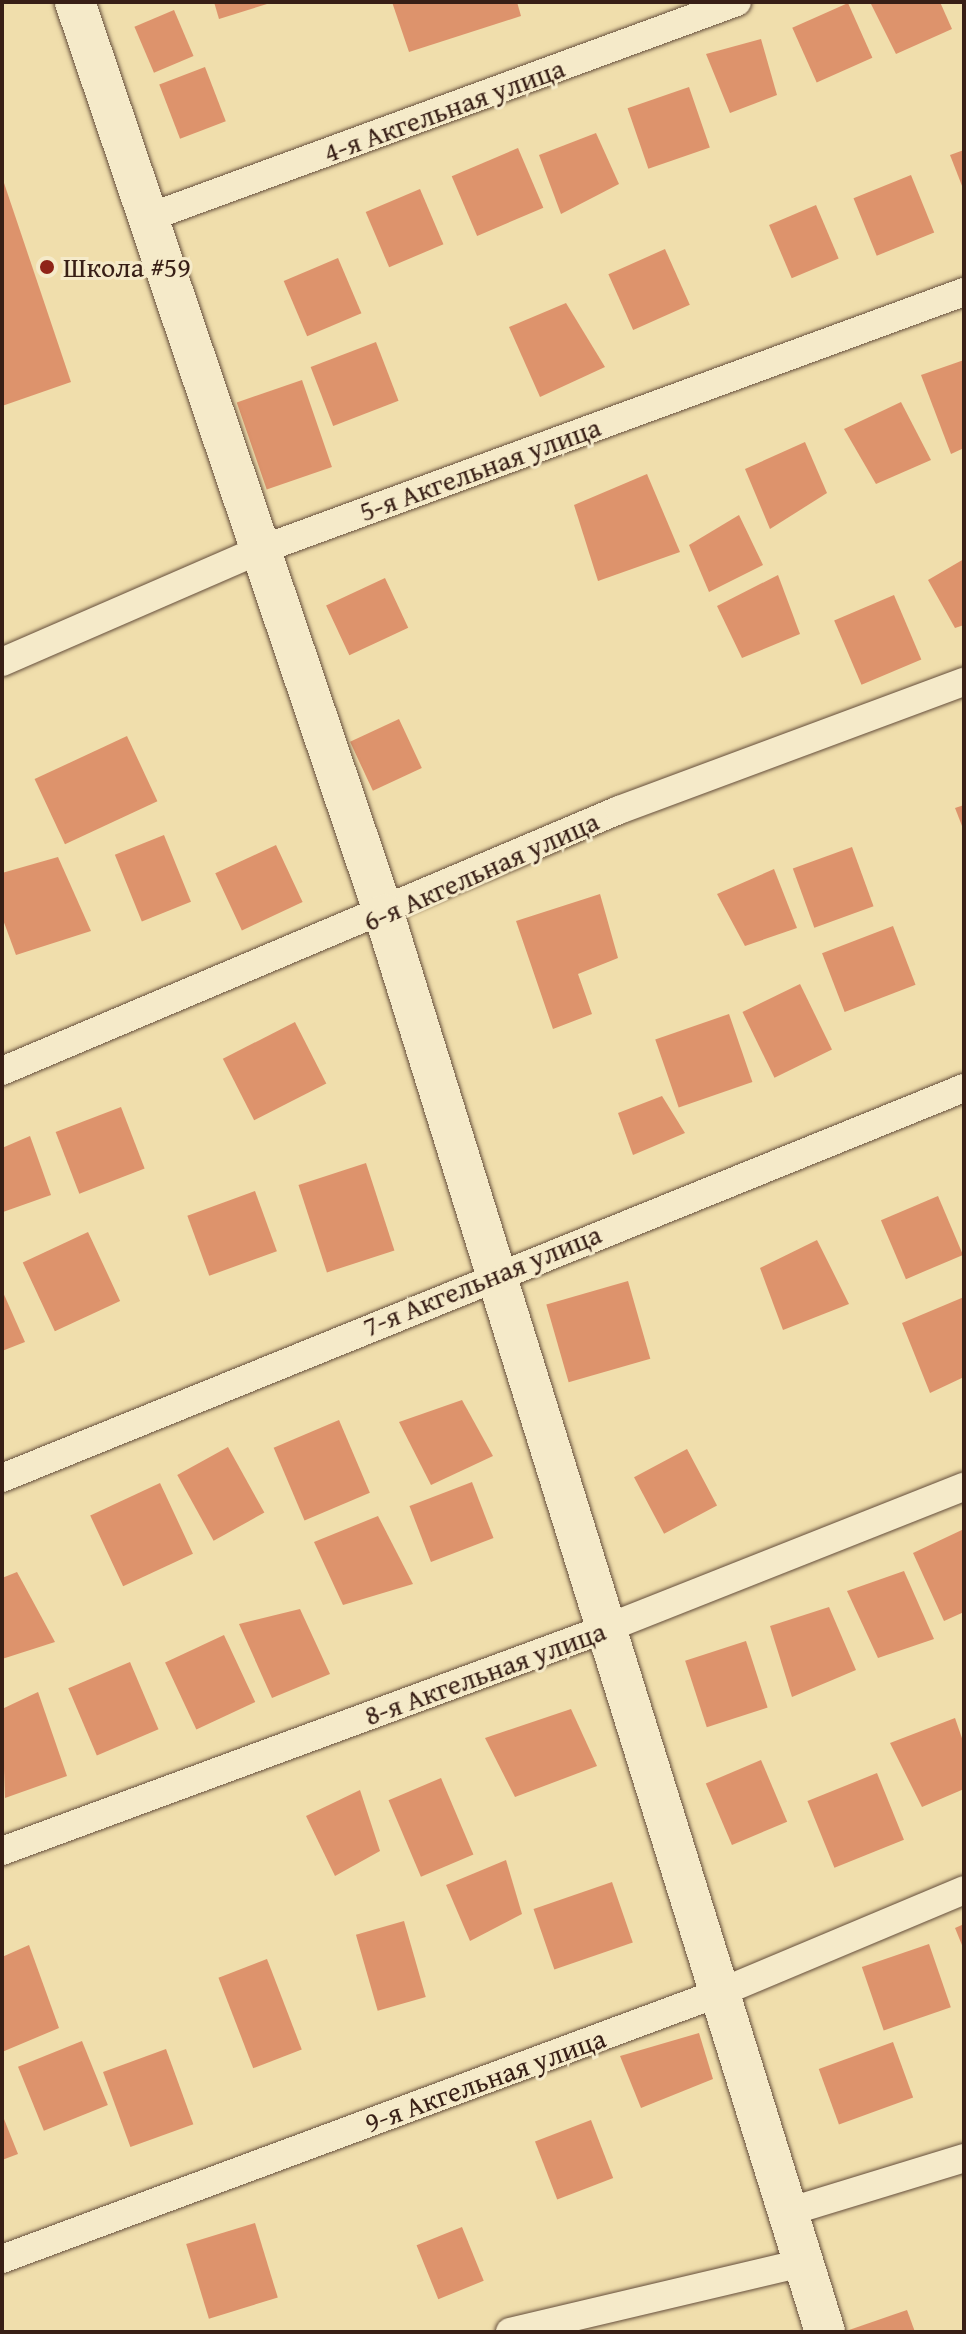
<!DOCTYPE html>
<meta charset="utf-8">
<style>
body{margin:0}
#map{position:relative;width:966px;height:2334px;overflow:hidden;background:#f0deac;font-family:"Gentium Book Plus",serif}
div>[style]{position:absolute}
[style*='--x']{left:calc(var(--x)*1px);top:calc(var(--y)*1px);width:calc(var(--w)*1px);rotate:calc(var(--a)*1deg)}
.building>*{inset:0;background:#dd936c;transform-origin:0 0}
.roads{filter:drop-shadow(0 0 2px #664f3c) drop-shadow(0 0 2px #664f3c)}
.street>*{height:28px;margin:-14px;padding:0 14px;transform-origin:14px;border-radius:14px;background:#f5eac9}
.secondary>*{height:40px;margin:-20px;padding:0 20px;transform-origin:20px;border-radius:20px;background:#f5eac9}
.dots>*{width:22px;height:22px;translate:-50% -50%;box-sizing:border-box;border:4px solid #f5eac9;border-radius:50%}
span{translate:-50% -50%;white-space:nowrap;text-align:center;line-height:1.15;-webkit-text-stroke:6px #f5eac9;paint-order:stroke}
.street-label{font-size:28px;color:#381f16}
.poi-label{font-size:28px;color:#381f16}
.left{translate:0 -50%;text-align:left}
.frame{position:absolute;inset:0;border:4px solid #381f16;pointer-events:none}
</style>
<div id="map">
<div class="building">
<div style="clip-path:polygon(214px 2px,266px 2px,267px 4px,219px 19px)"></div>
<div style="clip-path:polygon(392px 2px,517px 2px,521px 16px,409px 52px)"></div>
<div style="clip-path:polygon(870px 2px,940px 2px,952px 29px,896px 54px)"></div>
<div style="left:848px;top:3px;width:60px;height:61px;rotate:66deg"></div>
<div style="left:174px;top:10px;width:50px;height:43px;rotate:67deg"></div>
<div style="clip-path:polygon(761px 39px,777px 95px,730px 113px,706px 54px)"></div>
<div style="left:205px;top:67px;width:58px;height:49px;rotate:69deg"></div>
<div style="left:689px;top:87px;width:64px;height:65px;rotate:71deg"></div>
<div style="clip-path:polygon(596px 133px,619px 184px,561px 214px,539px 155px)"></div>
<div style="left:518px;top:148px;width:65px;height:72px;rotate:67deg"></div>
<div style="clip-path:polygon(964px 150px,964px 191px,950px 155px)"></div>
<div style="left:911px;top:175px;width:62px;height:62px;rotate:68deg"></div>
<div style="clip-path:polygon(3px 180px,71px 382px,2px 406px,2px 181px)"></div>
<div style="left:420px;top:189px;width:60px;height:59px;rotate:67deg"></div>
<div style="left:816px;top:205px;width:58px;height:51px;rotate:67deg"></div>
<div style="left:665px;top:249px;width:61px;height:62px;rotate:66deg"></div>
<div style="left:338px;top:258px;width:60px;height:59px;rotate:67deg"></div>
<div style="clip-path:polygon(566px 303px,605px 367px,540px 397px,509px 327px)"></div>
<div style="left:376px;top:342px;width:63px;height:70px;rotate:69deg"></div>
<div style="clip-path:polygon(964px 360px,964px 448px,951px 454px,921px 375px)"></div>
<div style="left:302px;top:380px;width:92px;height:69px;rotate:71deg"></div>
<div style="clip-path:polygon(901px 402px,931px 460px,876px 484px,844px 429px)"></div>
<div style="clip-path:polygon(805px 442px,827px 493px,770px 529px,745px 469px)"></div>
<div style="clip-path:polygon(647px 474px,680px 552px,598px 581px,574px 505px)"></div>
<div style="clip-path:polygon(739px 515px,763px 565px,709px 592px,689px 545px)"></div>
<div style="clip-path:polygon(964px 559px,964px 625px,955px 628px,928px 580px)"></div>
<div style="clip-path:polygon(778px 575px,800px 634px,742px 658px,717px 606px)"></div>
<div style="left:385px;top:578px;width:55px;height:65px;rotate:65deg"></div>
<div style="left:894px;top:595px;width:70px;height:65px;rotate:67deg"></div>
<div style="left:399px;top:719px;width:54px;height:54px;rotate:65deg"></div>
<div style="left:127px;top:736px;width:72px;height:102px;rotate:65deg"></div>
<div style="clip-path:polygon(964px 805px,964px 831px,955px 808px)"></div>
<div style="left:164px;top:835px;width:72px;height:53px;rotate:68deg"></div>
<div style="left:276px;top:845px;width:63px;height:67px;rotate:65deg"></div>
<div style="left:852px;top:847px;width:63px;height:63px;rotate:70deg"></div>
<div style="clip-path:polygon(58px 857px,91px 931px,16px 955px,2px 917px,2px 873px)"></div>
<div style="clip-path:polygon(774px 869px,797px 928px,745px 946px,717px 894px)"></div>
<div style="clip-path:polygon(600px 894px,618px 958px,578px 974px,592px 1014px,553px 1029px,516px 921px)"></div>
<div style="left:893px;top:926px;width:63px;height:76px;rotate:69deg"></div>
<div style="left:800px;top:984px;width:73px;height:64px;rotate:64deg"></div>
<div style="left:729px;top:1014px;width:72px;height:78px;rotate:71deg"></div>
<div style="left:295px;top:1022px;width:69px;height:81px;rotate:63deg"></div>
<div style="clip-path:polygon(662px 1096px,685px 1133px,633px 1155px,618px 1113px)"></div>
<div style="left:121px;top:1107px;width:66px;height:70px;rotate:69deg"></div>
<div style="clip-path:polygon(30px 1136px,51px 1195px,3px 1212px,2px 1148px)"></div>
<div style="left:366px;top:1163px;width:92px;height:71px;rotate:72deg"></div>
<div style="left:255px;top:1191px;width:64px;height:72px;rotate:70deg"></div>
<div style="left:938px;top:1196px;width:64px;height:62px;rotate:67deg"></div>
<div style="left:88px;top:1232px;width:76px;height:72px;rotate:65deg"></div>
<div style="clip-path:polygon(817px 1240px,849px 1304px,783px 1330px,760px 1268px)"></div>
<div style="left:628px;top:1281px;width:81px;height:85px;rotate:74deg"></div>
<div style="clip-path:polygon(2px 1290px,25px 1342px,2px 1351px)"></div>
<div style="clip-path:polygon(964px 1297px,964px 1377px,930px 1393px,902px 1323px)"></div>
<div style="clip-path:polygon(462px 1400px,493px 1456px,431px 1485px,399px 1422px)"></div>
<div style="left:339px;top:1420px;width:79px;height:71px;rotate:67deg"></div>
<div style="left:228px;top:1447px;width:75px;height:58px;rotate:61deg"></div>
<div style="left:687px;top:1449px;width:64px;height:60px;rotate:62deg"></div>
<div style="left:472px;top:1482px;width:60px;height:67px;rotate:69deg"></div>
<div style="left:160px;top:1483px;width:78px;height:77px;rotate:65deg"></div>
<div style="clip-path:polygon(378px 1516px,413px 1584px,343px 1605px,314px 1542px)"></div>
<div style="clip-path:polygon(964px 1529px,964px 1612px,944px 1621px,913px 1553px)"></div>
<div style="clip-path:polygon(904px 1571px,934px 1639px,878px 1658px,847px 1591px)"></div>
<div style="clip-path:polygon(17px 1572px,55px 1642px,2px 1659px,2px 1578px)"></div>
<div style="clip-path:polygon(829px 1607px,856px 1670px,792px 1697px,770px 1626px)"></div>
<div style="clip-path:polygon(300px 1609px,330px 1674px,272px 1698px,239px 1624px)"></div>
<div style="left:224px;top:1635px;width:74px;height:65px;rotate:65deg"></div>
<div style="left:746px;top:1641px;width:70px;height:64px;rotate:72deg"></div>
<div style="left:130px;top:1662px;width:73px;height:67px;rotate:67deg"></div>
<div style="clip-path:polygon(38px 1692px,67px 1776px,5px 1798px,2px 1709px)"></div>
<div style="clip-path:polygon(571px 1709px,597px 1766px,515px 1797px,485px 1738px)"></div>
<div style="clip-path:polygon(955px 1718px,964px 1744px,964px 1789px,922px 1807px,890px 1743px)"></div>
<div style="left:761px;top:1760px;width:67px;height:60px;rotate:67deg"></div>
<div style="left:877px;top:1773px;width:72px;height:75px;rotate:68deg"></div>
<div style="left:441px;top:1778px;width:83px;height:57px;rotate:67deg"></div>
<div style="clip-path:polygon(360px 1790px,380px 1851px,335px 1876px,306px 1816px)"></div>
<div style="clip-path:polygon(506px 1860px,522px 1914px,470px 1941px,446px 1885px)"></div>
<div style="left:612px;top:1882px;width:64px;height:83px;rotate:71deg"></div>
<div style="left:404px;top:1921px;width:79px;height:50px;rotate:74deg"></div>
<div style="clip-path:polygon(964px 1924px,964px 1950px,955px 1928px)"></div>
<div style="left:929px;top:1944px;width:67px;height:71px;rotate:71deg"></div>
<div style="clip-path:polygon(29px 1945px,59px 2028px,2px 2052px,2px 1957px)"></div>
<div style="left:267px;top:1959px;width:97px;height:52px;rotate:69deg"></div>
<div style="clip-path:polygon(699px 2033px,713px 2079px,641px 2108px,620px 2056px)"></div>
<div style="left:82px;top:2041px;width:69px;height:69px;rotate:68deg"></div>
<div style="left:893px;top:2042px;width:59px;height:79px;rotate:70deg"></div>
<div style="left:166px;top:2049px;width:80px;height:67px;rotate:70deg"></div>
<div style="clip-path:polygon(2px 2114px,18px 2154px,2px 2160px)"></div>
<div style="left:591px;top:2120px;width:62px;height:60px;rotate:69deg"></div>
<div style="left:255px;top:2223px;width:78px;height:72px;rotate:73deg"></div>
<div style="left:462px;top:2227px;width:58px;height:49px;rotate:68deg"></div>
<div style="clip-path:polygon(907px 2310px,915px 2332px,850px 2332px,849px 2330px)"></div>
</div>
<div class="roads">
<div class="street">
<div style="--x:150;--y:217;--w:625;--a:-20.12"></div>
<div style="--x:2;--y:662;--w:281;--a:-23.5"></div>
<div style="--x:260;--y:550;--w:750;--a:-20.13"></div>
<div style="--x:2;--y:1071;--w:670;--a:-22.93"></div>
<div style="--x:619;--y:810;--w:368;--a:-20.4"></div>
<div style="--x:2;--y:1478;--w:1038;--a:-22.07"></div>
<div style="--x:2;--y:1851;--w:645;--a:-20.23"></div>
<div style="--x:607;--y:1628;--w:384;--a:-21.6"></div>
<div style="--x:791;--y:2211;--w:181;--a:-17"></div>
<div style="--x:2;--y:2259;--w:770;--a:-20.36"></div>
<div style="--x:724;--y:1991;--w:260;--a:-22.8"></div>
<div style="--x:510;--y:2332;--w:303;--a:-13.3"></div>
</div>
<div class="secondary">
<div style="--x:75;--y:2;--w:963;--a:71.28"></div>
<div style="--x:384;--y:914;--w:1485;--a:72.72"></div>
</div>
</div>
<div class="dots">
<div style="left:47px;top:267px;background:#8f2418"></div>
</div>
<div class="street-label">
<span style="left:444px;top:110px;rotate:-20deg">4-я Акгельная улица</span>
<span style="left:480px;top:469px;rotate:-20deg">5-я Акгельная улица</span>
<span style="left:481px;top:871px;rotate:-24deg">6-я Акгельная улица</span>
<span style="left:482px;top:1280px;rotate:-22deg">7-я Акгельная улица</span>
<span style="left:485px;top:1673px;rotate:-20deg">8-я Акгельная улица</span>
<span style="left:485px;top:2080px;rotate:-20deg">9-я Акгельная улица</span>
</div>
<div class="poi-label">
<span class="left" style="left:63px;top:267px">Школа #59</span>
</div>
<div class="frame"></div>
</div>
